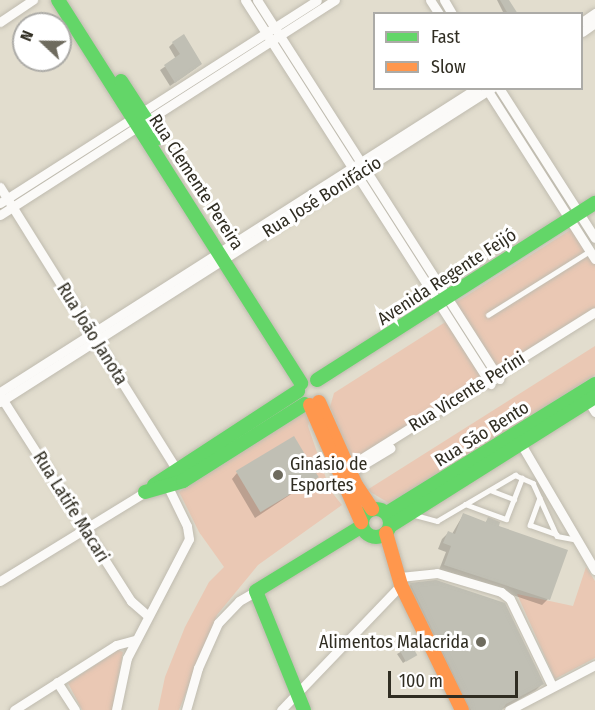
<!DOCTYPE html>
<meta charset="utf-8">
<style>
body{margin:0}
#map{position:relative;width:595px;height:710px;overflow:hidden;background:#e2ddce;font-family:"Fira Sans Condensed",sans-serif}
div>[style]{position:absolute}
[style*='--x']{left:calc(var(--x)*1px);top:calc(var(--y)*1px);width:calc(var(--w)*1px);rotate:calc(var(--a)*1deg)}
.green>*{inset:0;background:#eac8b4}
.shadow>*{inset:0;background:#0003}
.building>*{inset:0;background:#c0bfb4;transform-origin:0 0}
.roads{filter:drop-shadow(0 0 2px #bfbbaf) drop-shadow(0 0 2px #bfbbaf)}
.lane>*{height:4.5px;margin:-2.25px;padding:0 2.25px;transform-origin:2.25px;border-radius:2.25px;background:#fbfaf8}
.street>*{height:9px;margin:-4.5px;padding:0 4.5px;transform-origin:4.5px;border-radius:4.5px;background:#fbfaf8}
.fast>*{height:14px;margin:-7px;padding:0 7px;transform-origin:7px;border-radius:7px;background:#63d668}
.fast>.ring{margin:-7px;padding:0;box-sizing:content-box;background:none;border:14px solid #63d668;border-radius:50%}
.slow>*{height:14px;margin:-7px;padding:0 7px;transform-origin:7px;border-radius:7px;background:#ff974d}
.dots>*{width:16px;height:16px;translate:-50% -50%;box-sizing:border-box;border:3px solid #fff;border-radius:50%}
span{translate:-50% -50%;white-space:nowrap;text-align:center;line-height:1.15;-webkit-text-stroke:6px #fff;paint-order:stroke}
.street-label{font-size:18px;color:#302d22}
.poi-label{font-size:18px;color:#302d22}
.left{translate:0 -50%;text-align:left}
.right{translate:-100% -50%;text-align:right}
.legend{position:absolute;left:373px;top:12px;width:210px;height:78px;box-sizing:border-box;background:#fff;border:2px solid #acaba7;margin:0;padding:8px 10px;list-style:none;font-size:18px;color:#302d22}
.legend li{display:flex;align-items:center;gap:12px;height:30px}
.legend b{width:30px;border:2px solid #acaba7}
.north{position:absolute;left:12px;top:12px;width:60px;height:60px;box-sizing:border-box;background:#fff;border:2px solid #acaba7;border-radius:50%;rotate:292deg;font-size:16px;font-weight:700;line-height:24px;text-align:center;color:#302d22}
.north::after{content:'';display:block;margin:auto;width:21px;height:27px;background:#6e6b5e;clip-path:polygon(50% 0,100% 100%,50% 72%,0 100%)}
.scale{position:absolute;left:388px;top:671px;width:130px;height:27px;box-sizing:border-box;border:3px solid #302d22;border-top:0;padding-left:8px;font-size:18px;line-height:21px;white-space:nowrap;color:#302d22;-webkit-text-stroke:4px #fff;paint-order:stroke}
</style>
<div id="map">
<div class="green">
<div style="clip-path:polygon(575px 227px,595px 259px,595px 312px,496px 374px,452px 305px)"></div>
<div style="clip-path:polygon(447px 321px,483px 379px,352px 462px,330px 407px,334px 393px)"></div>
<div style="clip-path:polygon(595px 346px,595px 375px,551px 403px,486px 456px,394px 506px,367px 490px)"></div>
<div style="clip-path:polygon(302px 408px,311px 414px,308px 426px,330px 490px,342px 505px,258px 565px,217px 615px,179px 710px,158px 710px,165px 677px,185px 627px,209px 582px,224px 567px,199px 532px,179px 492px)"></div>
<div style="clip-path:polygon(586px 567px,595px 581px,595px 658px,555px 679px,517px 594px,573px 606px)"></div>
<div style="clip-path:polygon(118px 650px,123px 652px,112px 710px,82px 710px,68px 683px)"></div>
</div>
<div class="shadow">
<div style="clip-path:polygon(497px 0,507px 0,514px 14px,504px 14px)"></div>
<div style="clip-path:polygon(173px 43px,196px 68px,170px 86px,160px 70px,176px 59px,169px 47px)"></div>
<div style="clip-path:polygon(237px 473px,317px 477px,255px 518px,232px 479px)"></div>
<div style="clip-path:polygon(463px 515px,485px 523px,488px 519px,548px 599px,542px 605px,439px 570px,446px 552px,438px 549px,442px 539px,448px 533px,452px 534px)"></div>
<div style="clip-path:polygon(436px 581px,503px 604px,542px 684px,536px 690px,501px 710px,464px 710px,405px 590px,411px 584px)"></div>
<div style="clip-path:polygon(411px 646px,412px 657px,403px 663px,397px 654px)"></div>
</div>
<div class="building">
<div style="clip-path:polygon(500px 0,509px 0,518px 14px,508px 14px)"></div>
<div style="clip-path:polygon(184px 34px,202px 64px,175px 83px,164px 65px,180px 54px,172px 42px)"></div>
<div style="left:294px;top:436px;width:48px;height:68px;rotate:59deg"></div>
<div style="clip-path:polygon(463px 513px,486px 522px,488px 517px,500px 522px,499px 526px,568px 550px,550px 600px,444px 565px,451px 546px,443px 543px,448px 531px,455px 534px)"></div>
<div style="clip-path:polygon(436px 580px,505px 603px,544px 684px,506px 704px,502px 710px,471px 710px,410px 583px)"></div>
<div style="left:411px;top:644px;width:13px;height:13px;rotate:61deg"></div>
</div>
<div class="roads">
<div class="lane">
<div style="--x:488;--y:315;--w:120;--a:-32.1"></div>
<div style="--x:490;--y:490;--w:26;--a:21"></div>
<div style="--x:540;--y:498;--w:29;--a:110"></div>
<div style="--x:530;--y:525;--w:28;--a:19"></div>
<div style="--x:465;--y:504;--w:44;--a:20.1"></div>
<div style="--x:506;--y:519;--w:44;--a:-68.7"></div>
<div style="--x:415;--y:515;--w:23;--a:15"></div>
<div style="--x:437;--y:521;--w:91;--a:-30.5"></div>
<div style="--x:515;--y:475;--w:20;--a:24"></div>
<div style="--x:533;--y:483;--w:58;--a:65.6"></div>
<div style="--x:557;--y:536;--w:20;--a:11"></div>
</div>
<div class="street">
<div style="--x:245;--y:0;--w:456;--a:57.4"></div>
<div style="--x:257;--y:0;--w:450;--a:57.4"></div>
<div style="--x:430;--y:0;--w:17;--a:57"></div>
<div style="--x:444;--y:0;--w:16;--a:60"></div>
<div style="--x:0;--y:22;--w:40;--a:-34"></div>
<div style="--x:582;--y:22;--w:16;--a:-35"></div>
<div style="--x:582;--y:32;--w:16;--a:-35"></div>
<div style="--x:486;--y:88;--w:203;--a:57.5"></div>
<div style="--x:499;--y:88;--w:178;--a:57.4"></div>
<div style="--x:0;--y:187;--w:337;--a:58"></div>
<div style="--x:0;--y:203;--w:376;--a:-32.6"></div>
<div style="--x:0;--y:215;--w:398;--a:-32.7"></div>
<div style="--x:0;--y:392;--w:566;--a:-32.51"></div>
<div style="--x:585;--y:396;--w:19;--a:58"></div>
<div style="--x:1;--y:397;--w:242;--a:57.5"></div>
<div style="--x:131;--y:601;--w:21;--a:41"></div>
<div style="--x:0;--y:402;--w:584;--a:-32.55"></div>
<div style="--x:518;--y:439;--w:152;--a:59.6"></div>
<div style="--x:343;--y:470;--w:297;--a:-32.1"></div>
<div style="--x:346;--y:475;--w:52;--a:-31"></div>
<div style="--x:400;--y:577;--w:37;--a:-6"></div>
<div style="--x:437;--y:573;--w:67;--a:16.5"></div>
<div style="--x:501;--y:592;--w:11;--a:38"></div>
<div style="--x:510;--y:599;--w:97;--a:64.2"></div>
<div style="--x:0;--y:581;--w:170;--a:-31.5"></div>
<div style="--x:57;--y:682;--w:33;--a:57"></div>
<div style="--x:14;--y:710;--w:121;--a:-32.5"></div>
<div style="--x:116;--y:645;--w:20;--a:-15"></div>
<div style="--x:116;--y:710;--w:53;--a:-78.1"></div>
<div style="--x:127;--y:658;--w:134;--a:-62.5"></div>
<div style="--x:189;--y:539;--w:13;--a:-99"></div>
<div style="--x:187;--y:526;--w:48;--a:-116"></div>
<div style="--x:186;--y:710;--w:44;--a:-74.1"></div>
<div style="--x:198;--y:668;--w:49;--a:-66"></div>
<div style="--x:218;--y:623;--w:30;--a:-46"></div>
<div style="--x:239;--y:601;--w:20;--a:-30"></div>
<div style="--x:281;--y:710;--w:173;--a:-46.2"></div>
<div style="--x:509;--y:710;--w:97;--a:-27.6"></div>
</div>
<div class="fast">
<div style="--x:58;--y:0;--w:454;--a:57.6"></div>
<div style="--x:121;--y:81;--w:68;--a:57"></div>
<div style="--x:317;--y:380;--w:330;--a:-32.5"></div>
<div style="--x:154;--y:485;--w:172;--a:-33.1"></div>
<div style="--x:145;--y:492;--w:40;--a:-16"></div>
<div style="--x:183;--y:481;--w:144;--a:-32.3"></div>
<div class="ring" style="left:362px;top:509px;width:14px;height:14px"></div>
<div style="--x:387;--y:513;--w:245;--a:-31.8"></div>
<div style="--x:390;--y:526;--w:242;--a:-32.2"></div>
<div style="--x:304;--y:710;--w:128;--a:-112"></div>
<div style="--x:256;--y:591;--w:124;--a:-31.5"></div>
</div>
<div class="slow">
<div style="--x:319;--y:402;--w:91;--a:66"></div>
<div style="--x:356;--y:485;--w:29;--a:56"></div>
<div style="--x:310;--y:405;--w:128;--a:66.4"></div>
<div style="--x:386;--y:533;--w:54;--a:73.9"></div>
<div style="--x:401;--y:585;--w:139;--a:64"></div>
</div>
</div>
<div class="dots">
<div style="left:278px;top:475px;background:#6e6b5e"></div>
<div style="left:481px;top:642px;background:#6e6b5e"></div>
</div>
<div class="street-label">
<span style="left:196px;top:182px;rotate:57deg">Rua Clemente Pereira</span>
<span style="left:322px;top:197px;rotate:-32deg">Rua José Bonifácio</span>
<span style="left:447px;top:277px;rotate:-33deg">Avenida Regente Feijó</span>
<span style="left:92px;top:334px;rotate:58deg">Rua João Janota</span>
<span style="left:467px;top:392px;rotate:-32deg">Rua Vicente Perini</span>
<span style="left:482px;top:434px;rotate:-32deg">Rua São Bento</span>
<span style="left:71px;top:507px;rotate:58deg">Rua Latife Macari</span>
</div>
<div class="poi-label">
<span class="left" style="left:290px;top:475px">Ginásio de<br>Esportes</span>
<span class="right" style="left:469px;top:642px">Alimentos Malacrida</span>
</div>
<ul class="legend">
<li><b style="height:8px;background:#63d668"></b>Fast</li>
<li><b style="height:8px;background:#ff974d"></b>Slow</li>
</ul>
<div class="north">N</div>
<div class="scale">100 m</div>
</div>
